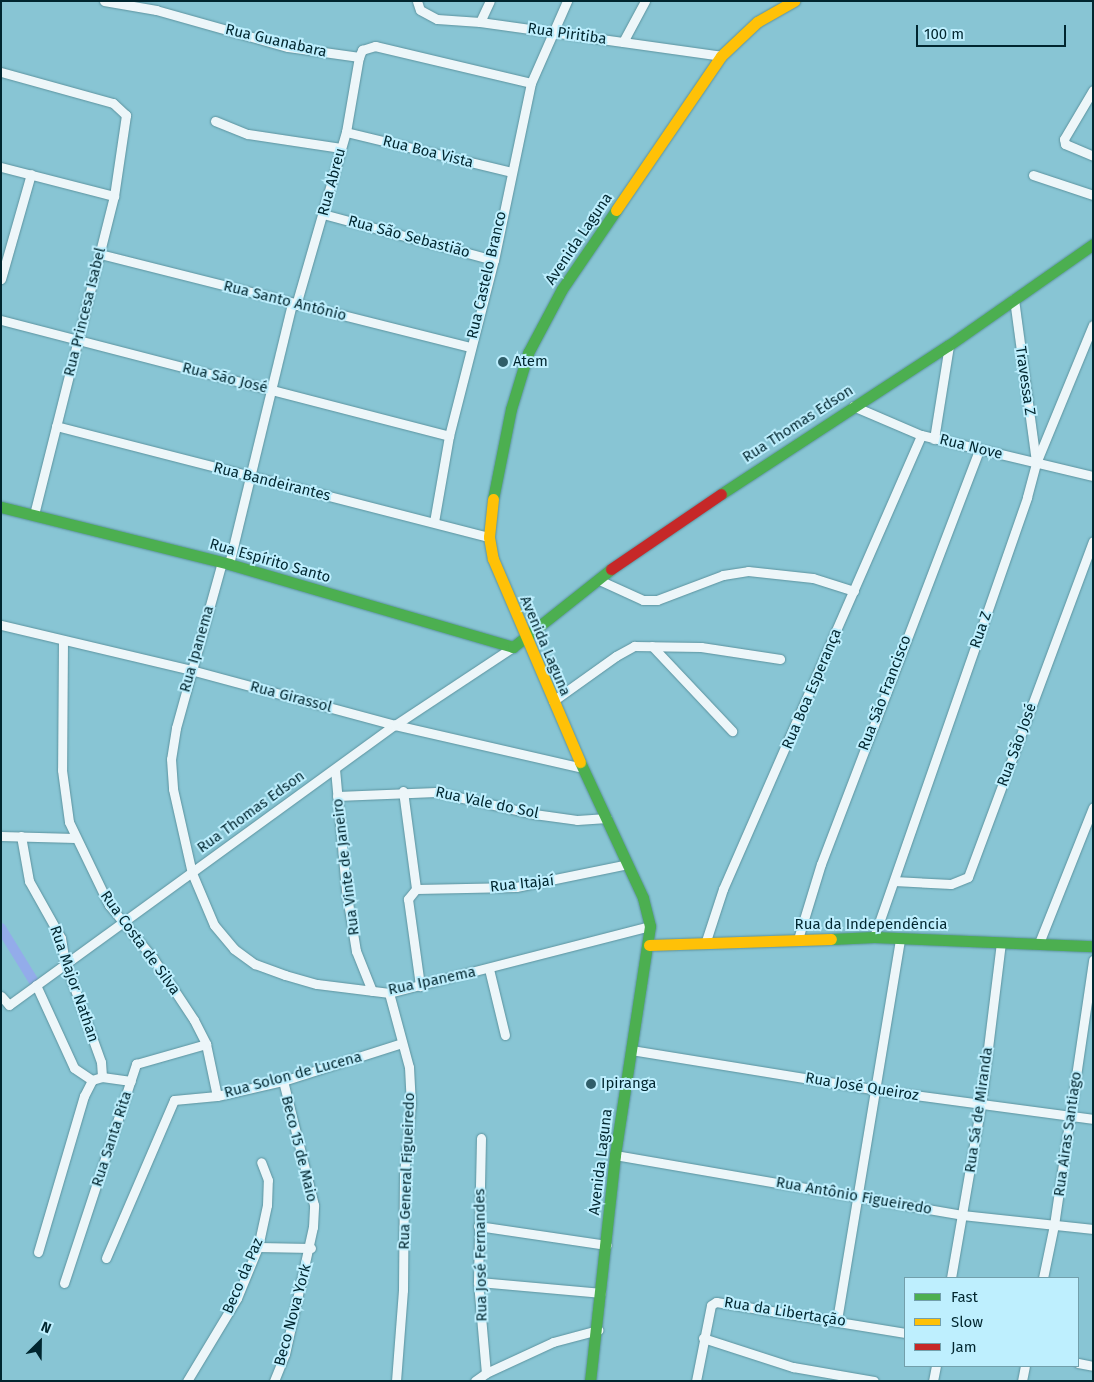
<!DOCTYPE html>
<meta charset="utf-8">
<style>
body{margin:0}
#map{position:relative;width:1094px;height:1382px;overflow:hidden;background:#88c5d4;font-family:"Fira Sans",sans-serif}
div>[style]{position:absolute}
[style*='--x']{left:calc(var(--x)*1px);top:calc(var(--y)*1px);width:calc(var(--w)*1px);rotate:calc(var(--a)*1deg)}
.canal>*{height:10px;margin:-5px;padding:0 5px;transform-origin:5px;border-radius:5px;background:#93acea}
.roads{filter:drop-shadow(0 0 1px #5c939f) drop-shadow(0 0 1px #5c939f)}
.street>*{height:9px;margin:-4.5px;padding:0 4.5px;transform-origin:4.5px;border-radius:4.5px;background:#edf6f9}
.fast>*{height:11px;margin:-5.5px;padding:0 5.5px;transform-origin:5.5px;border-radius:5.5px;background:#4caf50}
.slow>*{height:11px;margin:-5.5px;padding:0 5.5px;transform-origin:5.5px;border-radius:5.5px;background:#ffc107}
.jam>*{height:11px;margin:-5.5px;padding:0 5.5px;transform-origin:5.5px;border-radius:5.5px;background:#c62828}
.dots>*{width:14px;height:14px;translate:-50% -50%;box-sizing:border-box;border:2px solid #beeffe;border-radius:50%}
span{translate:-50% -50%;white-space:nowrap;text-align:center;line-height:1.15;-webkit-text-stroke:4px #beeffe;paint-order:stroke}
.street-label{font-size:15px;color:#01262f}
.poi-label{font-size:15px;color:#01262f}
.left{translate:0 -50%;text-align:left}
.frame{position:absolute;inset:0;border:2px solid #01262f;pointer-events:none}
.legend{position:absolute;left:904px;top:1277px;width:175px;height:90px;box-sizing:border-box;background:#beeffe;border:1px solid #729fab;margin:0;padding:6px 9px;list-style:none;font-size:15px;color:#01262f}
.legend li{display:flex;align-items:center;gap:10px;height:25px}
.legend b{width:25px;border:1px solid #729fab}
.north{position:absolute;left:15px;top:1317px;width:50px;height:50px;-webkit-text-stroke:4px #beeffe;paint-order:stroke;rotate:23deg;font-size:14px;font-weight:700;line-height:20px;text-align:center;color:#01262f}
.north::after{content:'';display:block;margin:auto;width:18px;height:22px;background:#01262f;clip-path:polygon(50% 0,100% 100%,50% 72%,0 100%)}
.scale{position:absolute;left:916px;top:25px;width:150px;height:22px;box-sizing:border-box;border:2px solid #01262f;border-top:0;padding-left:6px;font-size:15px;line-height:18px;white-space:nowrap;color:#01262f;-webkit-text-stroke:4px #beeffe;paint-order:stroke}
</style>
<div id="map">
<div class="canal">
<div style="--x:1;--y:928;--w:67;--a:58.4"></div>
</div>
<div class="roads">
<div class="street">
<div style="--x:104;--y:1;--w:53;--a:9.8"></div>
<div style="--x:156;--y:10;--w:137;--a:15.7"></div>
<div style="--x:288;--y:47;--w:72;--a:8"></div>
<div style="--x:359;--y:57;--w:8;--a:-67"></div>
<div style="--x:362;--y:50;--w:14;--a:-17"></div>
<div style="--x:375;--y:46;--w:160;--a:13.3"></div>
<div style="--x:417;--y:1;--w:9;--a:72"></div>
<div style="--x:420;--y:10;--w:19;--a:28"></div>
<div style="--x:437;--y:19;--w:43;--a:4"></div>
<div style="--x:480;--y:22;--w:243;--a:8"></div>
<div style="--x:480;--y:22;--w:23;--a:-65"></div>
<div style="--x:623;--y:42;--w:47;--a:-61.8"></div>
<div style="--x:1;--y:72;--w:116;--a:15.5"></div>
<div style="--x:113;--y:103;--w:18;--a:43"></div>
<div style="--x:126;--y:115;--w:82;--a:98.4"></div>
<div style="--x:114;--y:196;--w:329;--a:104.1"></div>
<div style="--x:1093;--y:90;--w:57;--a:120.6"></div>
<div style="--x:1064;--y:139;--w:5;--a:79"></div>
<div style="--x:1065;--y:144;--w:30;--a:23"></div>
<div style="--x:215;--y:121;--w:35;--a:22"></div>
<div style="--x:248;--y:134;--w:94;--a:8.6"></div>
<div style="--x:346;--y:132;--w:170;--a:13.6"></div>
<div style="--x:1;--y:167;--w:117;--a:14.4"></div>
<div style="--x:1033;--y:175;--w:63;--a:18.4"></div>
<div style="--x:323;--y:214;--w:177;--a:15.1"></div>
<div style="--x:100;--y:254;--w:382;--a:14.1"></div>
<div style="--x:1;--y:279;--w:109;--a:-74.1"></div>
<div style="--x:1014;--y:299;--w:164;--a:82.3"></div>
<div style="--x:296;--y:305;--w:180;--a:-73.9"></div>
<div style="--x:346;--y:132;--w:76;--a:-80.2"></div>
<div style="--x:1;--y:320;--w:463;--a:14.5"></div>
<div style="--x:853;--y:406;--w:74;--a:23.1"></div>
<div style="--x:921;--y:435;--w:177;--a:13.4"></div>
<div style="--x:56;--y:426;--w:447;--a:14.4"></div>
<div style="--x:934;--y:439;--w:95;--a:-80.9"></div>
<div style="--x:434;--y:522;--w:87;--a:-80.1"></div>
<div style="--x:449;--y:436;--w:182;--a:-75.7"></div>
<div style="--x:494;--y:260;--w:181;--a:-78.2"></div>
<div style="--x:531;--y:83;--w:90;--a:-66.3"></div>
<div style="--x:222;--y:562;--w:172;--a:105.5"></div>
<div style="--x:176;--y:728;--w:31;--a:99"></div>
<div style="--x:171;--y:759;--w:30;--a:86"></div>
<div style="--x:173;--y:789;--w:86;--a:77.3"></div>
<div style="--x:192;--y:873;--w:56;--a:67.1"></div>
<div style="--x:214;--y:925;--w:31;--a:50"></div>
<div style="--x:234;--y:949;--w:26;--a:36"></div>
<div style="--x:255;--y:964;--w:32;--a:20"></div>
<div style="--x:285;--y:975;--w:33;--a:16"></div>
<div style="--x:317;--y:984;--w:73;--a:7.1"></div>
<div style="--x:389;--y:993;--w:269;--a:-14.4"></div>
<div style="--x:229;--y:564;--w:268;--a:-76.4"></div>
<div style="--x:599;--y:580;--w:48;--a:24.4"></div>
<div style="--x:643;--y:600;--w:14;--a:0"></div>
<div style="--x:657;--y:600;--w:71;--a:-20.7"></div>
<div style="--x:723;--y:575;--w:25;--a:-9"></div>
<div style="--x:748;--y:571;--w:65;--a:6.1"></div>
<div style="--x:813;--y:578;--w:43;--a:17.6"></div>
<div style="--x:1;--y:625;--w:195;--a:13.3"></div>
<div style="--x:191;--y:670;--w:211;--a:15.1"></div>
<div style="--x:395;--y:725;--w:192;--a:12.9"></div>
<div style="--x:63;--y:640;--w:130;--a:90.4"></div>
<div style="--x:62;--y:770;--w:52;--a:82.3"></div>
<div style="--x:69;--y:822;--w:92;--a:64.3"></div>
<div style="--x:109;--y:905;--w:69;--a:50.3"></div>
<div style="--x:153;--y:958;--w:74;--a:56.5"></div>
<div style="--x:194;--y:1020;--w:27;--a:63"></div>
<div style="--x:206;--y:1044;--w:53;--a:78.1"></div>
<div style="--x:652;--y:646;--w:117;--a:46.7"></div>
<div style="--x:553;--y:701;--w:77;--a:-35.5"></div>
<div style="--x:616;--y:656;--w:21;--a:-29"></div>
<div style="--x:634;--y:646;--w:67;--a:0.9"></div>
<div style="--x:701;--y:647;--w:80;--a:8.6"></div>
<div style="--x:335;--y:769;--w:121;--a:84.8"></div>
<div style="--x:346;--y:890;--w:62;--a:80.7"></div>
<div style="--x:356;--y:951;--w:43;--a:68.2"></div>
<div style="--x:403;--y:791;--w:99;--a:82.4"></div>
<div style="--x:416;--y:889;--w:13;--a:129"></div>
<div style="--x:408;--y:899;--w:88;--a:82.1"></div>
<div style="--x:337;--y:796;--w:99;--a:-2.3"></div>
<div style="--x:436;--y:792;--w:100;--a:12.7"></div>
<div style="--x:534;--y:814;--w:43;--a:7.9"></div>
<div style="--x:577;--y:820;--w:30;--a:-4"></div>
<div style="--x:1;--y:836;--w:74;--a:1.5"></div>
<div style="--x:21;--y:836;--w:46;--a:79.9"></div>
<div style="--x:29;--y:881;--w:65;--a:60.7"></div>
<div style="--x:61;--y:938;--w:24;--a:81"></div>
<div style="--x:65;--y:962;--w:106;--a:70.2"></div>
<div style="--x:101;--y:1062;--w:15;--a:86"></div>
<div style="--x:894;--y:881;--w:57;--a:3"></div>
<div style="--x:951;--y:884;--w:18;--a:-22"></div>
<div style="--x:968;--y:877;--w:358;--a:-69.6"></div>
<div style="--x:416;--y:889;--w:100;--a:-1.1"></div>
<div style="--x:516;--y:887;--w:114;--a:-11.6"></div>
<div style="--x:874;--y:937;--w:466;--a:-70.8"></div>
<div style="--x:1027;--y:497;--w:35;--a:-75"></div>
<div style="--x:1036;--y:463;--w:149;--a:-67.6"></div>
<div style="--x:798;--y:939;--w:78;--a:-73"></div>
<div style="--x:821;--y:864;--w:443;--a:-69.1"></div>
<div style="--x:1039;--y:943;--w:146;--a:-68.3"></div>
<div style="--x:705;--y:944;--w:58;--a:-71.9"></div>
<div style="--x:723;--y:889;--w:495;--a:-66.4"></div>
<div style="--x:489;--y:969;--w:68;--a:76.4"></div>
<div style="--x:36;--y:985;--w:91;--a:65.4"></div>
<div style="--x:74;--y:1068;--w:22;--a:34"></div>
<div style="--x:389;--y:993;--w:77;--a:74.9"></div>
<div style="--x:409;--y:1067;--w:36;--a:87"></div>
<div style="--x:411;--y:1103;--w:72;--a:95.6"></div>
<div style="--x:404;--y:1175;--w:115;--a:90.5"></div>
<div style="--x:403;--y:1290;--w:91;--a:94.4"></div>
<div style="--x:1;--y:996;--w:12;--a:48"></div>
<div style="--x:9;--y:1005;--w:477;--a:-36"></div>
<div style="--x:395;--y:725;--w:141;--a:-33.5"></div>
<div style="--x:631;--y:1050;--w:249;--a:9.2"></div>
<div style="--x:877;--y:1090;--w:218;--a:7.6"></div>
<div style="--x:481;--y:1138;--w:144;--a:91.2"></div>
<div style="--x:478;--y:1282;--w:91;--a:85"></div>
<div style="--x:615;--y:1155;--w:352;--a:9.8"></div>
<div style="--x:962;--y:1215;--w:132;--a:6.1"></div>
<div style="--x:478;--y:1226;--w:130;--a:8.4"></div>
<div style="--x:258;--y:1247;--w:53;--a:1.1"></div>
<div style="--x:38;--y:1252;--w:163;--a:-73.6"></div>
<div style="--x:84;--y:1096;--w:18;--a:-63"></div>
<div style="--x:92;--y:1080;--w:10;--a:-17"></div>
<div style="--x:102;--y:1077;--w:29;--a:8"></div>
<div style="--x:106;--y:1258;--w:172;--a:-66.7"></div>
<div style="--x:174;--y:1100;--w:43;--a:-5.3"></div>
<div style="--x:217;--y:1096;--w:68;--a:-12.8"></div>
<div style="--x:283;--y:1081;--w:125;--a:-17.7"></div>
<div style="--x:951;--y:1278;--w:176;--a:-80.2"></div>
<div style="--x:981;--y:1105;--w:164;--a:-83"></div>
<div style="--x:1043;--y:1278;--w:54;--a:-78.3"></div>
<div style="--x:1054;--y:1225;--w:268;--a:-81.6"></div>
<div style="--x:478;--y:1282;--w:123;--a:5.1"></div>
<div style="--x:64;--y:1283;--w:231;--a:-71.8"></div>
<div style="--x:136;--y:1064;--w:73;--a:-15.9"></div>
<div style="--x:837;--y:1320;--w:387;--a:-80.6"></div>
<div style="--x:703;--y:1338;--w:95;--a:17.9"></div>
<div style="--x:793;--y:1367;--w:82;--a:9.8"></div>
<div style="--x:1078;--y:1363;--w:15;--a:11"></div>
<div style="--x:187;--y:1381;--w:97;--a:-58.9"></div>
<div style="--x:237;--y:1298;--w:55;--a:-67.6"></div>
<div style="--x:258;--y:1247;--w:43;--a:-77.9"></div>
<div style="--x:267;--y:1205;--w:25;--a:-88"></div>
<div style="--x:268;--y:1180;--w:19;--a:-111"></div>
<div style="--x:274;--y:1381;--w:29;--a:-68"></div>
<div style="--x:285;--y:1354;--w:130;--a:-77.6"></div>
<div style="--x:313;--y:1227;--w:22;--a:-87"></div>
<div style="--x:314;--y:1205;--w:128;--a:-104"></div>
<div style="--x:475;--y:1381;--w:14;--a:-36"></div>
<div style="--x:486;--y:1373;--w:74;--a:-24.8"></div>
<div style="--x:553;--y:1342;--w:47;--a:-14.9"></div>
<div style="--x:696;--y:1381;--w:77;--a:-78.8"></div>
<div style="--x:711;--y:1305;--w:6;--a:-31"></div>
<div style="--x:716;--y:1302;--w:192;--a:9.3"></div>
<div style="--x:933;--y:1381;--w:15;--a:-79"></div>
<div style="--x:1022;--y:1381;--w:15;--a:-79"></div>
</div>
<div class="fast">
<div style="--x:721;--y:494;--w:272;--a:-33.2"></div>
<div style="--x:949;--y:345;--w:176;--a:-35"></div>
<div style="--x:493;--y:499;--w:92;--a:-78.7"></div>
<div style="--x:511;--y:409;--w:59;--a:-73.1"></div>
<div style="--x:528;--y:353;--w:72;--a:-62"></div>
<div style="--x:562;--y:289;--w:96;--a:-55.6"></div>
<div style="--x:1;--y:507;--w:235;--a:14"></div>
<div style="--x:229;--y:564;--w:296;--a:16.3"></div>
<div style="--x:513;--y:647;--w:125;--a:-38.5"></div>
<div style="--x:580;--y:762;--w:150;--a:65.1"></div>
<div style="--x:643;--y:898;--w:29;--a:76"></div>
<div style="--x:650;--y:926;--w:232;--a:98.7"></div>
<div style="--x:615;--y:1155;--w:227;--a:96.3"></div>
<div style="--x:831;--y:939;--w:43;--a:-2.7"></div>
<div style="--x:874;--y:937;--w:219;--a:2.4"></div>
</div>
<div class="slow">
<div style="--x:616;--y:210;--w:186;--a:-55.7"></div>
<div style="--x:721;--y:56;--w:50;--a:-43.4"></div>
<div style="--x:757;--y:22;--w:43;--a:-29.6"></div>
<div style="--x:493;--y:499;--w:38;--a:96"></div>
<div style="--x:489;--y:537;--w:22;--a:80"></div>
<div style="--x:493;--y:559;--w:221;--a:66.8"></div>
<div style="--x:649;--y:945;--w:182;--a:-1.9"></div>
</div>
<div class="jam">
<div style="--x:611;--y:569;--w:133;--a:-34.3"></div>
</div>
</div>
<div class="dots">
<div style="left:503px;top:362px;background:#305e69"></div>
<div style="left:591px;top:1084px;background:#305e69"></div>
</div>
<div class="street-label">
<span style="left:567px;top:34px;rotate:8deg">Rua Piritiba</span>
<span style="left:276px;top:41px;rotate:13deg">Rua Guanabara</span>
<span style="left:428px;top:152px;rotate:14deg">Rua Boa Vista</span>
<span style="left:332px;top:182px;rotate:-75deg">Rua Abreu</span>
<span style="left:409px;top:237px;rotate:15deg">Rua São Sebastião</span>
<span style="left:579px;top:239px;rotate:-56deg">Avenida Laguna</span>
<span style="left:487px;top:275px;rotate:-77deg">Rua Castelo Branco</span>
<span style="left:285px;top:301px;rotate:14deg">Rua Santo Antônio</span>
<span style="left:85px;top:312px;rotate:-76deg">Rua Princesa Isabel</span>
<span style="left:225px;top:378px;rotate:14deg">Rua São José</span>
<span style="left:1025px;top:381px;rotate:82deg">Travessa Z</span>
<span style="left:798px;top:424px;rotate:-33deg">Rua Thomas Edson</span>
<span style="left:971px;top:447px;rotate:14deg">Rua Nove</span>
<span style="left:272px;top:482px;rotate:14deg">Rua Bandeirantes</span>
<span style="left:270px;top:561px;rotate:16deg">Rua Espírito Santo</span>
<span style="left:981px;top:630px;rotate:-71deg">Rua Z</span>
<span style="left:545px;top:646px;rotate:67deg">Avenida Laguna</span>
<span style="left:197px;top:649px;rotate:-74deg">Rua Ipanema</span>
<span style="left:812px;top:689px;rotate:-67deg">Rua Boa Esperança</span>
<span style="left:885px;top:693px;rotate:-69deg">Rua São Francisco</span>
<span style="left:291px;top:697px;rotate:15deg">Rua Girassol</span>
<span style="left:1017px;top:745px;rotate:-70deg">Rua São José</span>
<span style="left:487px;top:803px;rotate:12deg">Rua Vale do Sol</span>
<span style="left:251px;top:812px;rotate:-36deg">Rua Thomas Edson</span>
<span style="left:346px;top:867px;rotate:-97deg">Rua Vinte de Janeiro</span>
<span style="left:522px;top:884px;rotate:-6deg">Rua Itajaí</span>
<span style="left:871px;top:925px">Rua da Independência</span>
<span style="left:140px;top:943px;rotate:54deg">Rua Costa de Silva</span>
<span style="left:432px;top:981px;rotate:-12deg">Rua Ipanema</span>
<span style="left:74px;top:984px;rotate:71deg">Rua Major Nathan</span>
<span style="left:293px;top:1075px;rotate:-15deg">Rua Solon de Lucena</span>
<span style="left:862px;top:1087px;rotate:9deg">Rua José Queiroz</span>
<span style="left:979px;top:1110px;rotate:-82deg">Rua Sá de Miranda</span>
<span style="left:1068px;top:1134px;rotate:-82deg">Rua Airas Santiago</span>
<span style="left:112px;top:1139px;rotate:-72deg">Rua Santa Rita</span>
<span style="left:299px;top:1149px;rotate:76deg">Beco 15 de Maio</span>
<span style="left:601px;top:1162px;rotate:-83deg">Avenida Laguna</span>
<span style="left:407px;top:1171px;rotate:-88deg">Rua General Figueiredo</span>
<span style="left:854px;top:1196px;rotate:10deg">Rua Antônio Figueiredo</span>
<span style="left:481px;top:1255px;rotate:-91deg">Rua José Fernandes</span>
<span style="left:243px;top:1276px;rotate:-67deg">Beco da Paz</span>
<span style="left:785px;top:1312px;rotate:9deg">Rua da Libertação</span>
<span style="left:293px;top:1315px;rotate:-75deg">Beco Nova York</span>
</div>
<div class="poi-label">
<span class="left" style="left:513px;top:362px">Atem</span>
<span class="left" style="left:601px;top:1084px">Ipiranga</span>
</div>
<div class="frame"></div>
<ul class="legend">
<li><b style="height:6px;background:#4caf50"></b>Fast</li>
<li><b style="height:6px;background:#ffc107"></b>Slow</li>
<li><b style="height:6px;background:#c62828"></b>Jam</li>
</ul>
<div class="north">N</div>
<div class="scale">100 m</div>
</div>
